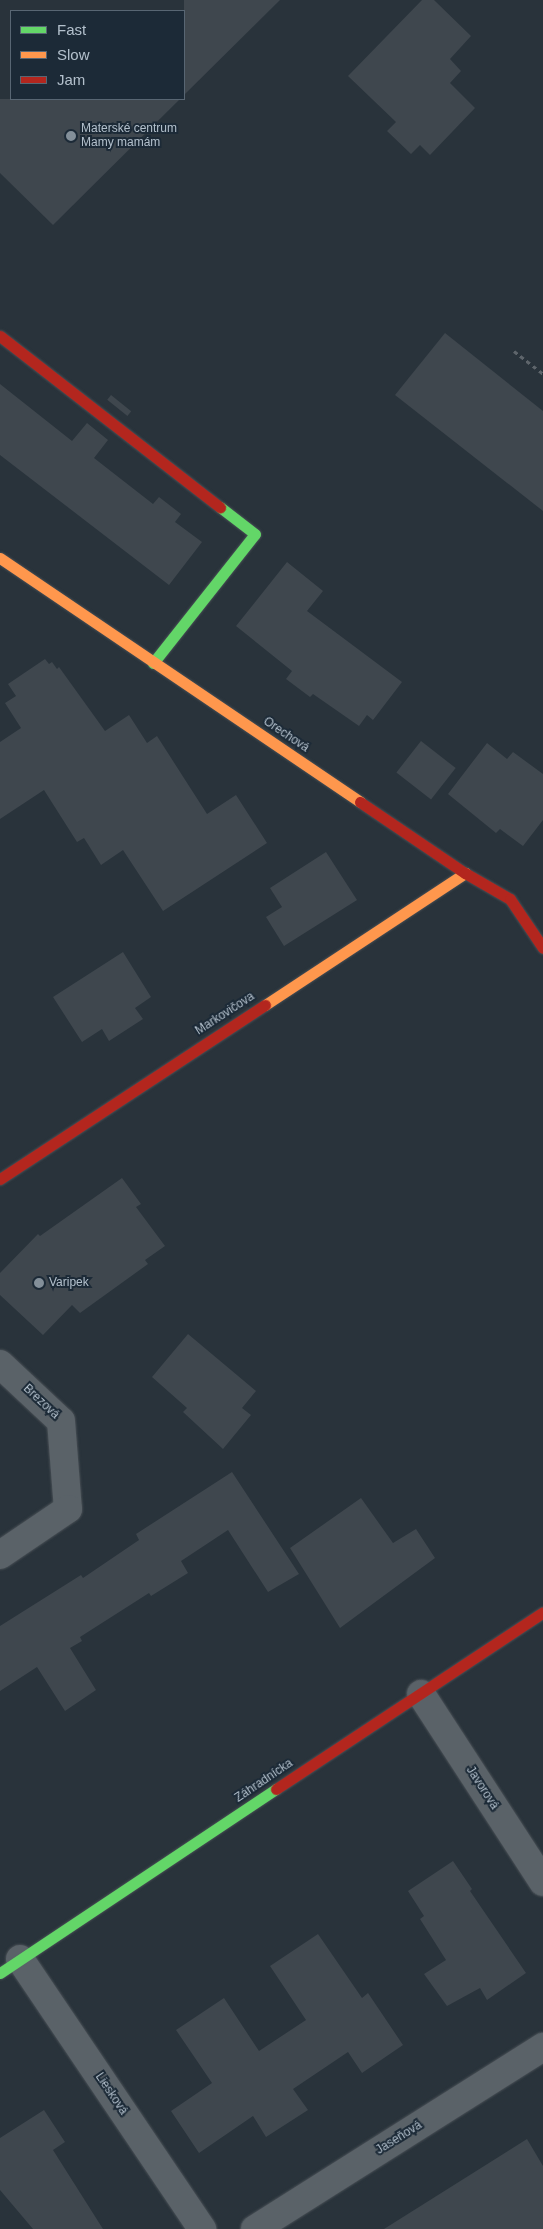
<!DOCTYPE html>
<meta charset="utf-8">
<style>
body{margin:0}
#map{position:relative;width:543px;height:2229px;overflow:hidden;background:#29333b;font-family:Arial,sans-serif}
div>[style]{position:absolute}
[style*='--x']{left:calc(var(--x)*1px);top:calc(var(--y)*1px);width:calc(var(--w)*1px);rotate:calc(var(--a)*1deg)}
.building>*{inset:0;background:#3f474e;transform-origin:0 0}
.path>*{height:3px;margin-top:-1.5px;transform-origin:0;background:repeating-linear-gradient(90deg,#5e656b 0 4px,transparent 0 8px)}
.roads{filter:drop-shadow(0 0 1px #484f55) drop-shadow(0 0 1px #484f55)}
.street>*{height:28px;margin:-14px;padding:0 14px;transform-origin:14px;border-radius:14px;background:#5a6268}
.fast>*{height:11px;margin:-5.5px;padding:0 5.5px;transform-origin:5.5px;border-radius:5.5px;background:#63d668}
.slow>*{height:11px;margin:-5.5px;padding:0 5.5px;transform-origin:5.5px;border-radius:5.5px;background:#ff974d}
.jam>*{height:11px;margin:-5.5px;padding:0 5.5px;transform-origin:5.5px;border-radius:5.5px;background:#b3261e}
.dots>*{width:14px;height:14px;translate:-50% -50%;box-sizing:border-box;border:2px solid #1c2a37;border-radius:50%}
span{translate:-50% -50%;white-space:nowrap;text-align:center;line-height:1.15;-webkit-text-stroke:4px #1c2a37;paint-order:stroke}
.poi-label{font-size:12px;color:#b3c0cc}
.left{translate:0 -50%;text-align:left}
.street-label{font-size:12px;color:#b3c0cc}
.legend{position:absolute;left:10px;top:10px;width:175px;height:90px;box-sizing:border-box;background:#1c2a37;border:1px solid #586673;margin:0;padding:6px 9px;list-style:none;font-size:15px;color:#b3c0cc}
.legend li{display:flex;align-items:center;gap:10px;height:25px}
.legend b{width:25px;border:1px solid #586673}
</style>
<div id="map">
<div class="building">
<div style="clip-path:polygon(184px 0,280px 0,184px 95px)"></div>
<div style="clip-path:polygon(422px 0,434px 0,471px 36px,450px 59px,461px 71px,450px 83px,475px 108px,430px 155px,420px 145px,411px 154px,387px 131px,396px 122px,348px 76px)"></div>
<div style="clip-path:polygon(0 99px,180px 99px,53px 225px,0 173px)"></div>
<div style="clip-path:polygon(445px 333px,543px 411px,543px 511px,395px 395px)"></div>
<div style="clip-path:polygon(0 384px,72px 441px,87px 423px,108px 440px,94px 458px,153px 504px,159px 497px,181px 514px,175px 522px,202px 542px,169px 585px,0 455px)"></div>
<div style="left:111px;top:395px;width:26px;height:6px;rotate:39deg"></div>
<div style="clip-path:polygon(287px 562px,323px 591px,307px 611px,402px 682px,373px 720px,367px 715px,359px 726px,313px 694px,310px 697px,286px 679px,292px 671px,236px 626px)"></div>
<div style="clip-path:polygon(45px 659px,49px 664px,52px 662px,57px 669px,59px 667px,105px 731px,129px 715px,147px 743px,157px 736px,207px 814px,236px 795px,267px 843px,163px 911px,123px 850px,101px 865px,84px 838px,77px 842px,44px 790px,0 819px,0 742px,21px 728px,5px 703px,16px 696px,8px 684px)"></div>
<div style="left:421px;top:741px;width:44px;height:40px;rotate:38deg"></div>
<div style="clip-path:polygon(487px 743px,507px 759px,513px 752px,543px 774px,543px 820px,523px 846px,500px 829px,496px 833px,448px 794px)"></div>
<div style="clip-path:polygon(326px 852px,357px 900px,284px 946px,266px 917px,282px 907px,270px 888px)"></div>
<div style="clip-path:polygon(123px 952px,151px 997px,135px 1008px,143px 1019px,109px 1041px,102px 1029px,82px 1042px,53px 997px)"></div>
<div style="clip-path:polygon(122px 1178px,141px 1204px,136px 1207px,165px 1246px,145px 1260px,148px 1264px,80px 1313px,72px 1305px,43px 1335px,0 1295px,0 1273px,38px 1234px,40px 1236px)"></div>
<div style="clip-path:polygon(188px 1334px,256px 1391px,242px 1408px,251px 1415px,223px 1449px,183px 1412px,187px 1408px,152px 1377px)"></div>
<div style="clip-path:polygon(232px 1472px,299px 1574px,268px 1592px,228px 1530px,181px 1561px,188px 1573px,151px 1596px,149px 1593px,80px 1637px,82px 1641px,70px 1648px,96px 1690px,65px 1711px,37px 1667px,0 1691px,0 1626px,81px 1575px,83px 1578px,139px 1540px,136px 1534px)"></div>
<div style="clip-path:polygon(361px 1498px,393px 1543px,416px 1529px,435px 1558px,340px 1628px,290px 1548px)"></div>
<div style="clip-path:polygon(453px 1861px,472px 1889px,470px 1891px,526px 1973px,487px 2000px,480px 1988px,447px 2006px,424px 1974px,446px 1960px,420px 1919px,424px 1916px,408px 1891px)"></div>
<div style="clip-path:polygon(318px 1934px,362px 1998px,368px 1993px,403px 2045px,362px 2073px,348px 2052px,293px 2089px,308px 2110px,266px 2137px,253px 2116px,199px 2153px,171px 2111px,212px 2083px,176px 2030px,224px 1998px,259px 2051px,306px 2020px,270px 1966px)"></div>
<div style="clip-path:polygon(44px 2110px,65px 2142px,53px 2150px,103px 2229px,33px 2229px,0 2190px,0 2138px)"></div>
<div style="clip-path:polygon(527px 2139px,543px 2166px,543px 2229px,384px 2229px)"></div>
</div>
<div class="path">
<div style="--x:514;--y:351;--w:37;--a:38"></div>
</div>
<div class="roads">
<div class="street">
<div style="--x:0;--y:1364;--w:83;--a:43.1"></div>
<div style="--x:61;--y:1421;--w:88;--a:85.5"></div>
<div style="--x:68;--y:1509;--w:82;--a:145.9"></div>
<div style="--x:421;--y:1694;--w:224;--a:57"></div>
<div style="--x:20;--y:1959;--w:326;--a:56"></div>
<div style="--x:255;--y:2229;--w:341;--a:-32.3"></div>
</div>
<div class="fast">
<div style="--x:153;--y:663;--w:164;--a:-51.7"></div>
<div style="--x:255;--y:534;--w:44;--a:-142.4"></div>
<div style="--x:0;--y:1973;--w:332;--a:-33.7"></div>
</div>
<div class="slow">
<div style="--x:0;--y:558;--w:435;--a:34.1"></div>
<div style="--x:265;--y:1005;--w:240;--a:-33.4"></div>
</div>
<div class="jam">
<div style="--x:0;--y:336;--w:279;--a:37.9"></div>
<div style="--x:360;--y:802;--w:127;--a:34.1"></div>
<div style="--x:465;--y:873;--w:52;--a:30"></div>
<div style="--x:510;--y:899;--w:59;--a:56"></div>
<div style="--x:0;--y:1179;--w:317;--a:-33.3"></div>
<div style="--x:276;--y:1789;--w:320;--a:-33.5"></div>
</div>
</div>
<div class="dots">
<div style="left:71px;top:136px;background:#838f99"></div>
<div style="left:39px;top:1283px;background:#838f99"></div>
</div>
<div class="poi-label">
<span class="left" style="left:81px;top:136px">Materské centrum<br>Mamy mamám</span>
<span class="left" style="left:49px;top:1283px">Varipek</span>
</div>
<div class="street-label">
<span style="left:286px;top:735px;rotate:34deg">Orechová</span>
<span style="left:225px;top:1014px;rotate:-33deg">Markovičova</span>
<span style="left:41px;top:1402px;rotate:43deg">Brezová</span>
<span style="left:264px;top:1781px;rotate:-34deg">Záhradnícka</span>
<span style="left:482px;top:1788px;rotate:57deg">Javorová</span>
<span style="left:111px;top:2094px;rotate:56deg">Liesková</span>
<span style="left:399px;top:2138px;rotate:-32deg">Jaseňová</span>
</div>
<ul class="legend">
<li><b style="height:6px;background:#63d668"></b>Fast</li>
<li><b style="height:6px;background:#ff974d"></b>Slow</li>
<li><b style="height:6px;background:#b3261e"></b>Jam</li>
</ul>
</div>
